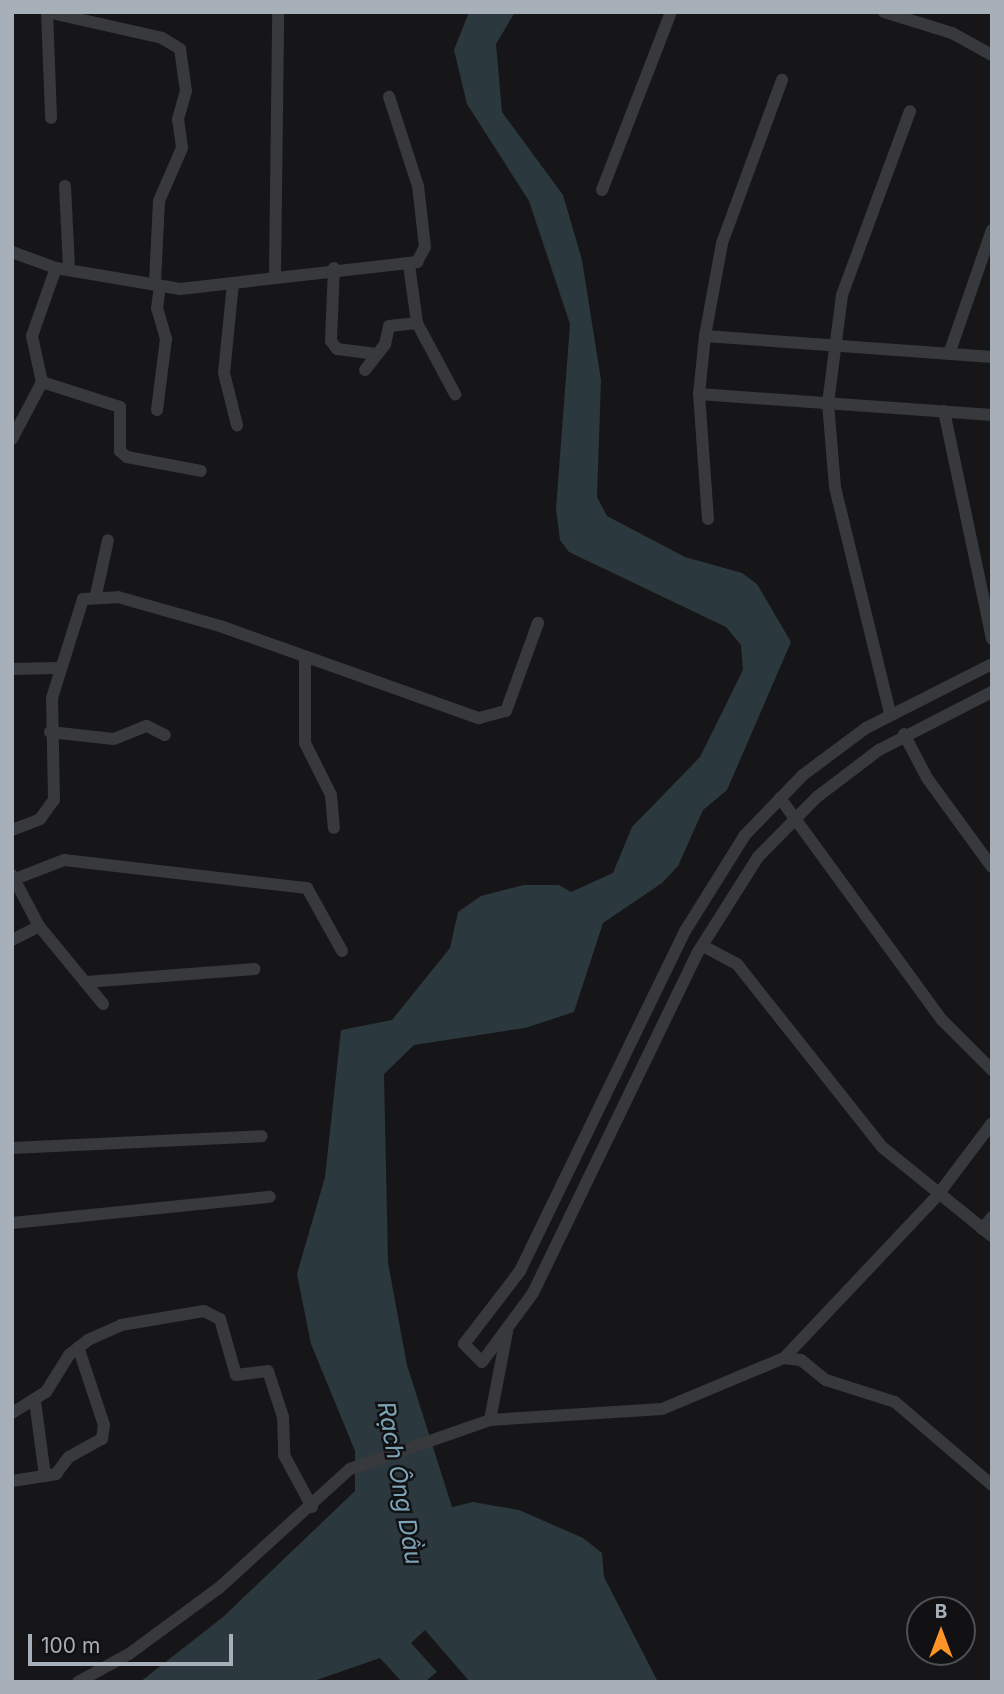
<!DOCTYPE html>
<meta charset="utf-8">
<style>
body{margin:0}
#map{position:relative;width:1004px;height:1694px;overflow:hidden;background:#161618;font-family:Inter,sans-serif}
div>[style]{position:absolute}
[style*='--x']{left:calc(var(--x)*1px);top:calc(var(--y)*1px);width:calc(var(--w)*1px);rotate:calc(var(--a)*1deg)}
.water>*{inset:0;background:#2b383d}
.street>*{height:12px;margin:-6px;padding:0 6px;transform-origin:6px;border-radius:6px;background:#37393d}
span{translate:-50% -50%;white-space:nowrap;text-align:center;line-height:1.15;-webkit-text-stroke:5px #111113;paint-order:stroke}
.water-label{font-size:24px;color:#7ca4b6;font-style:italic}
.frame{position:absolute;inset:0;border:14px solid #a7afb9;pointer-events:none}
.north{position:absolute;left:906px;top:1596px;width:70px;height:70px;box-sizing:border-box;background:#111113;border:2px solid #4d5055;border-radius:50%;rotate:0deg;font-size:19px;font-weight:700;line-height:28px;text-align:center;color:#a7afb9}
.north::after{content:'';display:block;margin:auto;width:24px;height:32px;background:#fe9328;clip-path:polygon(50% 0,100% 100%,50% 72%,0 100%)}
.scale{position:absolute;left:28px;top:1634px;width:205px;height:32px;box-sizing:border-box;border:4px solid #a7afb9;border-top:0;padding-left:9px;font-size:21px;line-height:24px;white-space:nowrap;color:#a7afb9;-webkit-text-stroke:5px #111113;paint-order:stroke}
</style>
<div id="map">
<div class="water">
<div style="clip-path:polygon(469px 12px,515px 12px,496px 44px,502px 112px,563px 195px,582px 260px,601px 380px,597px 497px,607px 516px,685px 557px,742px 573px,757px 584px,791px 642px,727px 790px,703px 810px,678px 866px,662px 883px,603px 923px,574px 1012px,525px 1028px,414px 1045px,384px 1074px,388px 1263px,407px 1365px,452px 1507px,473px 1502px,519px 1510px,583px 1538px,602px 1553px,604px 1577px,658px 1682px,470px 1682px,425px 1630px,411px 1643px,437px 1672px,427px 1680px,402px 1682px,380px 1658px,311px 1682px,140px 1682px,223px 1617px,355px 1491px,355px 1451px,311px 1344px,297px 1274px,325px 1177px,341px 1030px,392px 1020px,450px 948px,458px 912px,481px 896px,524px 885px,559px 885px,571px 892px,613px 873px,632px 827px,700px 757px,743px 670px,741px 645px,726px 627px,569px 552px,560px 540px,556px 509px,570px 324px,529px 201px,467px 104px,454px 50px)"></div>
</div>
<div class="street">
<div style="--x:47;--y:12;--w:118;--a:12.7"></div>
<div style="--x:162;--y:38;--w:21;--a:31"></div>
<div style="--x:180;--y:49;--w:42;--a:81.9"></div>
<div style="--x:186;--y:91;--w:29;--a:106"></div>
<div style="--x:178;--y:119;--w:29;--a:82"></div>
<div style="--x:182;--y:148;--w:58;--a:113.5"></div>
<div style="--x:159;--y:201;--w:82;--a:92.8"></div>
<div style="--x:47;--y:12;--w:106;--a:87.8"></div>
<div style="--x:884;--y:12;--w:71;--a:17.2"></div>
<div style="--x:952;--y:33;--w:46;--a:28.8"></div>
<div style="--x:65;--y:186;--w:83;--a:87.2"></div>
<div style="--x:602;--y:190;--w:191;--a:-68.8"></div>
<div style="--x:12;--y:252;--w:47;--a:20"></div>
<div style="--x:56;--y:268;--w:126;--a:9.6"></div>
<div style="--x:180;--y:289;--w:239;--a:-6.5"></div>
<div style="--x:417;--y:262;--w:17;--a:-62"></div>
<div style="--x:425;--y:247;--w:61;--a:-96.5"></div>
<div style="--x:418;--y:186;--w:94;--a:-108"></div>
<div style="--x:409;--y:265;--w:59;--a:82.1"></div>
<div style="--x:417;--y:323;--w:81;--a:61.8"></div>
<div style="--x:334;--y:268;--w:73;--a:92.4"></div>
<div style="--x:331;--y:341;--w:10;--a:53"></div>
<div style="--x:337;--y:349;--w:40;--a:7.1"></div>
<div style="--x:275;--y:274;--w:262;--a:-89.3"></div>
<div style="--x:233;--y:283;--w:90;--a:95.7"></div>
<div style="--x:224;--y:373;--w:54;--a:76"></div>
<div style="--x:705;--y:336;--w:288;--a:4.2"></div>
<div style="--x:949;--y:354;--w:131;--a:-70.9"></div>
<div style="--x:365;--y:370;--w:33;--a:-52"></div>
<div style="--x:385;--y:344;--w:18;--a:-77"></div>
<div style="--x:389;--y:326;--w:28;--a:-6"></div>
<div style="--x:42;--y:382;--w:82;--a:17.8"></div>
<div style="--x:120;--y:407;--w:44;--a:90"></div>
<div style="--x:120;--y:451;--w:9;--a:41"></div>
<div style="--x:127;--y:457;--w:75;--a:10.7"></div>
<div style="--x:699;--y:394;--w:294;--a:4.1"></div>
<div style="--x:157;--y:410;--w:72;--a:-82.8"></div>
<div style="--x:166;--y:339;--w:32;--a:-106"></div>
<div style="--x:157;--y:308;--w:22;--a:-82"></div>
<div style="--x:944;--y:411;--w:233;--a:78.1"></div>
<div style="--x:12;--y:439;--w:64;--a:-62.2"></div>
<div style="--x:42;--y:382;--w:47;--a:-102.3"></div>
<div style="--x:32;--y:336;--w:72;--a:-70.6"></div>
<div style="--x:708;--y:519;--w:125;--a:-94.1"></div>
<div style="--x:699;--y:394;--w:58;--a:-84.1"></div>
<div style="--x:705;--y:336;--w:95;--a:-79.6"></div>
<div style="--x:722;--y:243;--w:174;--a:-69.8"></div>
<div style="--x:96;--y:595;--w:56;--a:-77.7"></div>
<div style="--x:305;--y:658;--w:85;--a:90"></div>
<div style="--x:305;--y:743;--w:58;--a:63.4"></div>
<div style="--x:331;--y:795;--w:33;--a:85"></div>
<div style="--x:992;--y:664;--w:141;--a:153.1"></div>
<div style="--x:866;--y:728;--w:79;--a:143.3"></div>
<div style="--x:803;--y:775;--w:83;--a:134"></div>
<div style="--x:745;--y:835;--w:113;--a:122"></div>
<div style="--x:685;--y:931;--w:378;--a:115.9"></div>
<div style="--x:520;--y:1271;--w:92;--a:127.5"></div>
<div style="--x:464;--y:1344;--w:25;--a:45"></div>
<div style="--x:482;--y:1362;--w:86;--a:-53.5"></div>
<div style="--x:533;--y:1293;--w:379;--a:-64.2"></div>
<div style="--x:698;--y:952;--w:112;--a:-57.7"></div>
<div style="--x:758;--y:857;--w:84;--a:-45.5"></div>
<div style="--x:817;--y:797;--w:78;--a:-37.2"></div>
<div style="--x:879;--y:750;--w:127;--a:-27.2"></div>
<div style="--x:12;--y:669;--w:46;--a:-1.2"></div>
<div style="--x:890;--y:713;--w:233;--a:-103.7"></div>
<div style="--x:835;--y:487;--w:84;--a:-94.8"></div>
<div style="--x:828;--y:403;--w:109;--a:-82.6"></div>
<div style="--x:842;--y:295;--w:196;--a:-69.7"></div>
<div style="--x:50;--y:732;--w:64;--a:6.2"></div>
<div style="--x:114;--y:739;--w:35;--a:-22"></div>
<div style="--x:147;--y:726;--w:20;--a:27"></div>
<div style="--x:904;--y:734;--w:50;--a:62.4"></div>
<div style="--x:927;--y:778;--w:110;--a:53.9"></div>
<div style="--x:780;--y:798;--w:275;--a:53.9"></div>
<div style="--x:942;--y:1020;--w:71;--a:45"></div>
<div style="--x:12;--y:830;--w:30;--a:-21"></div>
<div style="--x:40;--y:819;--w:24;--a:-54"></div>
<div style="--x:54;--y:800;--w:102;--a:-91.1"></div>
<div style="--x:52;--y:698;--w:104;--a:-72.6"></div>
<div style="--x:83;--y:599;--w:35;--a:-3"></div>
<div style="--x:118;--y:597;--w:106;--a:15.9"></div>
<div style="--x:220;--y:626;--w:275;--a:19.6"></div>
<div style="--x:479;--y:718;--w:28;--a:-15"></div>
<div style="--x:506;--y:711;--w:94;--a:-70"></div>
<div style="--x:12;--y:875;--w:58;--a:62.1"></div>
<div style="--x:39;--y:926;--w:101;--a:50.6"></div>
<div style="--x:15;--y:879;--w:53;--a:-21.2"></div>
<div style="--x:64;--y:860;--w:245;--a:6.6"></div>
<div style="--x:307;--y:888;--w:72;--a:60.9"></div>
<div style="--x:12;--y:940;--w:30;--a:-27"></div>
<div style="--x:703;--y:946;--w:38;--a:28"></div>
<div style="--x:737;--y:964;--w:233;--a:51.6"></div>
<div style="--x:882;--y:1147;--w:141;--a:39"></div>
<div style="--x:86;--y:982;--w:169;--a:-4.4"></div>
<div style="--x:12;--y:1148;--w:250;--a:-2.7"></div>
<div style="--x:12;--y:1223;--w:259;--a:-5.8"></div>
<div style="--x:982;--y:1229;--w:16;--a:-50"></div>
<div style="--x:784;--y:1358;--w:223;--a:-46.6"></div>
<div style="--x:937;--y:1196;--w:91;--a:-53"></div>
<div style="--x:35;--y:1401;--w:76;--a:82.4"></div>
<div style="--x:12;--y:1413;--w:40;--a:-32"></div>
<div style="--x:46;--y:1392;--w:44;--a:-58.1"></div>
<div style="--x:69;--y:1355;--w:24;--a:-38"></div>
<div style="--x:88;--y:1340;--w:36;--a:-24"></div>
<div style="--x:121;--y:1325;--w:84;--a:-9.6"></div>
<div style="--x:204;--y:1311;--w:18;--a:27"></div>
<div style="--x:220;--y:1319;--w:58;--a:74.1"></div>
<div style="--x:236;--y:1375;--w:32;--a:-7"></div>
<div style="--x:268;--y:1371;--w:48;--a:71.9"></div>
<div style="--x:283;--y:1417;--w:38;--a:88"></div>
<div style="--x:284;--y:1455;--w:59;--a:61.7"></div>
<div style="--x:490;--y:1420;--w:90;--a:-79.1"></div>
<div style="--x:12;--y:1481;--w:45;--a:-9"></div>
<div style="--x:56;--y:1474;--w:21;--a:-53"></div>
<div style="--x:69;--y:1457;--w:38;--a:-29"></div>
<div style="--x:102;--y:1439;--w:14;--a:-82"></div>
<div style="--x:104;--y:1425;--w:82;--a:-108.4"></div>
<div style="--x:78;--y:1682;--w:58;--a:-28.8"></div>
<div style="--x:129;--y:1654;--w:112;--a:-36.3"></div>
<div style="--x:219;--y:1588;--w:177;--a:-42.3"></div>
<div style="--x:350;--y:1469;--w:148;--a:-19.3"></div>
<div style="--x:490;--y:1420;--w:172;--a:-3.7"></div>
<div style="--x:662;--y:1409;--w:132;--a:-22.7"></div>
<div style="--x:784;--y:1358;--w:17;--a:7"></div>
<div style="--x:801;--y:1360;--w:32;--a:39"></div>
<div style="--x:826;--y:1380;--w:72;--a:17.7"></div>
<div style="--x:895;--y:1402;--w:128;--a:40.6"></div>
</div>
<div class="water-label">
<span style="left:400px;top:1483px;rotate:80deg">Rạch Ông Dầu</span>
</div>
<div class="frame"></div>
<div class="north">B</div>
<div class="scale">100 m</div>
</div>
